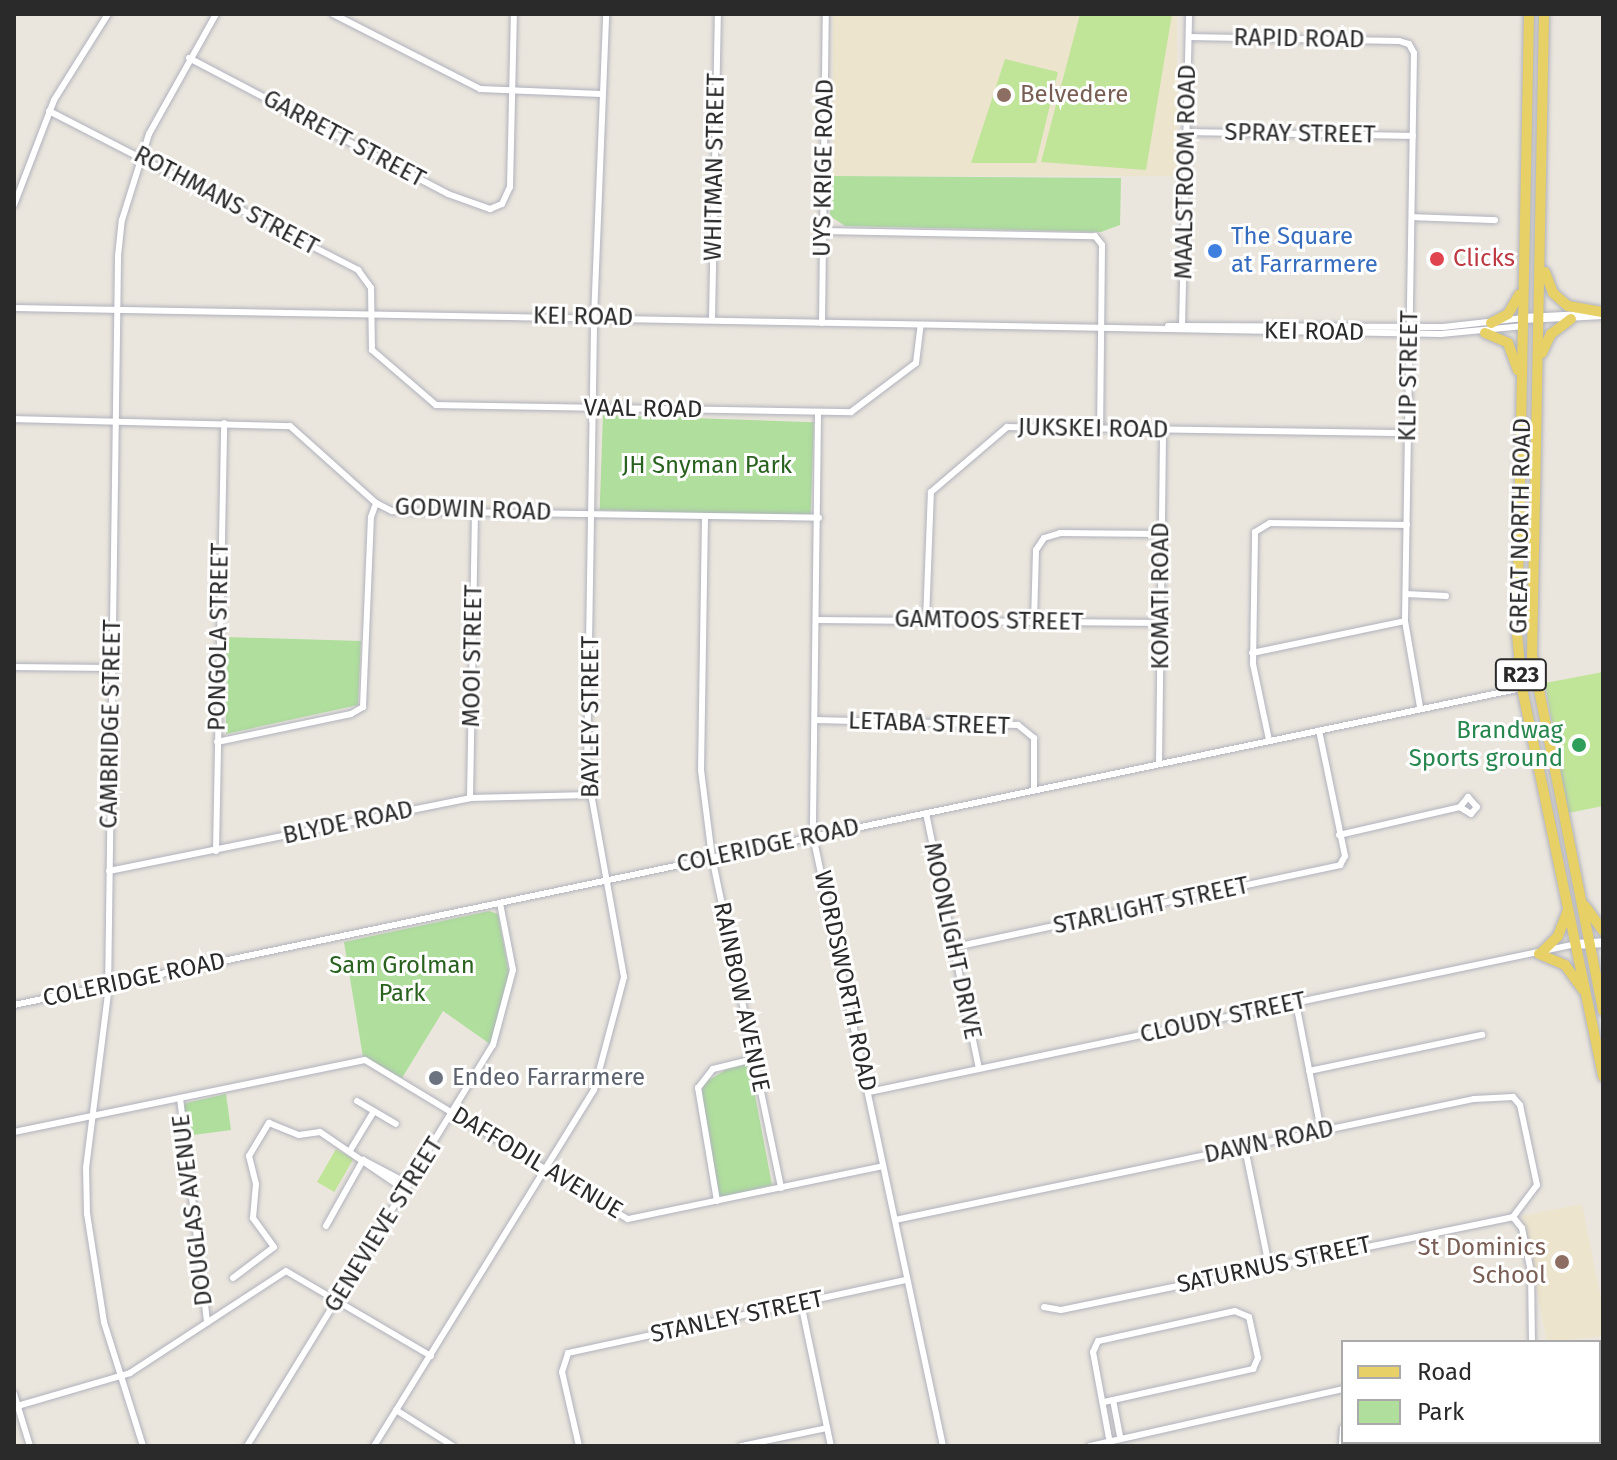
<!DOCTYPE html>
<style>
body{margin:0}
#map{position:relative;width:1617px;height:1460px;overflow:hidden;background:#ebe6dd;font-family:"Fira Sans",sans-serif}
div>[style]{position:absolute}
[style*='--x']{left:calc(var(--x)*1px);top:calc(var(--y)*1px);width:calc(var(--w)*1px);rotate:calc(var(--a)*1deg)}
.education>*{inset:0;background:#ece4cd;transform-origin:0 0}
.green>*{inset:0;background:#afde9d;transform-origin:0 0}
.pitch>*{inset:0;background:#c0e599;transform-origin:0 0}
.roads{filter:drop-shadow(0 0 2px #b0b2bd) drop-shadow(0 0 2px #b0b2bd)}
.street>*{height:6px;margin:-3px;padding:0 3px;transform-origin:3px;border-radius:3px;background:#fff}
.secondary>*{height:9px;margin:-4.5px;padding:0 4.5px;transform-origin:4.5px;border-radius:4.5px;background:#fff}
.primary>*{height:10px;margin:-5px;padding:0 5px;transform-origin:5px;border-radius:5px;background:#e7d166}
.dots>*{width:22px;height:22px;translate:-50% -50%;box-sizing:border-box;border:4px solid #fff;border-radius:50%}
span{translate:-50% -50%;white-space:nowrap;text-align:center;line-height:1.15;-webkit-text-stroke:6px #fff;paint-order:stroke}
.shield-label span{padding:2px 6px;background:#fff;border:2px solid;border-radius:6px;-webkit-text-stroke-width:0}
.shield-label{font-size:22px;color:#2a2a2a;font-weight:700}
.street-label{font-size:24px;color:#2a2a2a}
.education-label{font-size:24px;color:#785e54}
.left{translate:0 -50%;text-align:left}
.right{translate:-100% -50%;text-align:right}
.shop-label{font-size:24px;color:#366cbe}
.health-label{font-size:24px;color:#be3a42}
.park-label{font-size:24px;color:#29621f}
.leisure-label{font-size:24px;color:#27864d}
.worship-label{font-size:24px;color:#5b616d}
.frame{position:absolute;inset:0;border:16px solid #2a2a2a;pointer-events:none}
.legend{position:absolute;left:1341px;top:1340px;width:260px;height:104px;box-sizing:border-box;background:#fff;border:2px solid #aaa;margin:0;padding:10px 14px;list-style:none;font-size:24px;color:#2a2a2a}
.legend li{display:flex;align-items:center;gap:16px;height:40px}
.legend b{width:40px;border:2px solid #aaa}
</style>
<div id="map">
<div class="education">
<div style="left:833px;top:14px;width:344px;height:162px"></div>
<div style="clip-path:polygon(1582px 1204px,1603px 1309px,1603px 1336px,1547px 1342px,1522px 1216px)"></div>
</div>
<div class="green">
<div style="clip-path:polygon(831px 176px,1121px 178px,1120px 225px,1101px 232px,845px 226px,830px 216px)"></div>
<div style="left:603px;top:415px;width:211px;height:95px;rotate:2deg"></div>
<div style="clip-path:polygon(226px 637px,361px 641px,358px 705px,226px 734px)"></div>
<div style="clip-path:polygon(489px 911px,498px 914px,509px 974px,490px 1044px,443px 1011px,402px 1078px,363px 1057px,344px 942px)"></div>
<div style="clip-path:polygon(749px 1064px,772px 1185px,718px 1198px,699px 1104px,704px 1083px,727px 1069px)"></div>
<div style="clip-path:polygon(226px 1094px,231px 1130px,186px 1136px,182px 1108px,186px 1103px)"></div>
</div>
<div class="pitch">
<div style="clip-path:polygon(1080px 14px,1172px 14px,1146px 170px,1041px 162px)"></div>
<div style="clip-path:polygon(1005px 59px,1058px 72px,1036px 163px,971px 163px)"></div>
<div style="clip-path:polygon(1603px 672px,1603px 806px,1568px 813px,1545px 683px)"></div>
<div style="left:336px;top:1149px;width:20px;height:38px;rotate:30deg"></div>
</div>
<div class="roads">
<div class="street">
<div style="--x:333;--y:14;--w:165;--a:27"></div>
<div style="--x:480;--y:89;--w:121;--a:2.4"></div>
<div style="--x:1189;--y:37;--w:210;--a:1.1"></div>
<div style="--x:1399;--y:41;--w:10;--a:17"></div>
<div style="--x:1409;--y:44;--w:10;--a:61"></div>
<div style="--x:1414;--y:53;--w:568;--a:90.91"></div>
<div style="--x:1405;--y:621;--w:87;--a:80.1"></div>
<div style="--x:189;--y:58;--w:293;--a:27.7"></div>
<div style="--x:448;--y:194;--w:45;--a:19.7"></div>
<div style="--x:490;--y:209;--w:13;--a:-23"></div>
<div style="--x:502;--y:204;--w:19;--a:-65"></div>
<div style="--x:510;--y:187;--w:173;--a:-88.7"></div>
<div style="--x:49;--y:111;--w:348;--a:27.2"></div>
<div style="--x:358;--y:270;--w:22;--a:54"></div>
<div style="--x:371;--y:288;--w:62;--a:89.1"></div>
<div style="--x:372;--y:350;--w:84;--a:40.7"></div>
<div style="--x:436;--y:405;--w:415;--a:1"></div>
<div style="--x:851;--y:412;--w:81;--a:-37"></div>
<div style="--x:916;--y:363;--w:38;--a:-83"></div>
<div style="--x:1187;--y:132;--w:226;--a:1"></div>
<div style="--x:14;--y:205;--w:112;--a:-69.1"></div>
<div style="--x:54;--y:100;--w:102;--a:-57.9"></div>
<div style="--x:1412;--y:217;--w:83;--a:2.1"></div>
<div style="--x:823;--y:231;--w:272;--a:1.1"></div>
<div style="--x:1095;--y:236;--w:11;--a:52"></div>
<div style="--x:1102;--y:245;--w:182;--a:90.6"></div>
<div style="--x:14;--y:308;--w:1427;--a:1.04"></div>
<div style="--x:1441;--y:334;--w:83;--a:-5.5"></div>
<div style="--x:712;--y:320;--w:306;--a:-88.9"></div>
<div style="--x:822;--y:323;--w:309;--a:-89.3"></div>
<div style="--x:1168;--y:326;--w:275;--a:0.2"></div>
<div style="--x:1443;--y:327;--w:81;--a:-6.4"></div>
<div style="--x:1182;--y:326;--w:312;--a:-88.7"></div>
<div style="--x:818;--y:413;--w:423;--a:90.7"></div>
<div style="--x:813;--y:836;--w:624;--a:77.97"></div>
<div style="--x:14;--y:419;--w:276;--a:1.5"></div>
<div style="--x:290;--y:426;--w:115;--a:41.8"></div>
<div style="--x:376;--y:503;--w:18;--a:27"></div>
<div style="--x:392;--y:511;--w:427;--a:0.9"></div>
<div style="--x:705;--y:517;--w:253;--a:90.9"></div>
<div style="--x:701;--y:770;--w:88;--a:82.8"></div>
<div style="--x:712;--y:857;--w:338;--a:78.2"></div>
<div style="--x:1406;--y:594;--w:40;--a:2.9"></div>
<div style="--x:817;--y:620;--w:344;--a:0.5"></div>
<div style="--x:926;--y:620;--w:128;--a:-87.8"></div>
<div style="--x:931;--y:492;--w:100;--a:-40.5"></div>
<div style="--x:1007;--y:427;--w:400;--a:0.9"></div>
<div style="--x:1034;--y:622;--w:72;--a:-88.4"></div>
<div style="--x:1036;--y:550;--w:14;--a:-56"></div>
<div style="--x:1044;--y:538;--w:17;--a:-17"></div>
<div style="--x:1060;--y:533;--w:101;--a:0.6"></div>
<div style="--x:1252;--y:653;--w:156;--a:-11.8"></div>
<div style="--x:14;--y:667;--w:97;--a:0.6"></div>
<div style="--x:815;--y:720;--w:203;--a:1.4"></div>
<div style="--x:1018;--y:725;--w:21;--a:39"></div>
<div style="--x:1034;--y:738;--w:52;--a:90"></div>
<div style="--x:1269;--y:740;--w:78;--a:-101.9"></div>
<div style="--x:1253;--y:664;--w:132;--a:-89.1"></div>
<div style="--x:1255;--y:532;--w:17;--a:-31"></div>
<div style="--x:1270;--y:523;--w:137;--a:0.8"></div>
<div style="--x:217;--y:742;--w:137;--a:-11.8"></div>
<div style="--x:351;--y:714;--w:14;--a:-30"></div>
<div style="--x:363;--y:707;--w:190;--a:-87.6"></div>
<div style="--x:371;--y:517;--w:15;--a:-70"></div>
<div style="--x:1159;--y:764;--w:335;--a:-89.3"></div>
<div style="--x:470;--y:798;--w:285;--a:-89"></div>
<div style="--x:926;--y:813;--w:261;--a:78.3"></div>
<div style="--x:1339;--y:835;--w:124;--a:-13"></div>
<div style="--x:1460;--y:807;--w:13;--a:-51"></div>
<div style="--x:1468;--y:797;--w:13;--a:48"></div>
<div style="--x:1477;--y:807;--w:9;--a:131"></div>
<div style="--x:1471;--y:814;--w:13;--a:-148"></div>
<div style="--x:216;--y:851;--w:428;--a:-88.9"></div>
<div style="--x:109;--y:871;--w:368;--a:-11.4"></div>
<div style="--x:470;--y:798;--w:119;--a:-1.4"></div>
<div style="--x:955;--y:947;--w:394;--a:-12"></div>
<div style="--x:1340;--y:865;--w:10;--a:-61"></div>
<div style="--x:1345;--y:856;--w:128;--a:-101.7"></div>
<div style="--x:1296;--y:1003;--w:130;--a:78.9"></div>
<div style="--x:14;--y:1005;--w:1541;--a:-11.87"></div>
<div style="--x:1309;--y:1071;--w:177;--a:-11.8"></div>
<div style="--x:869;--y:1092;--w:722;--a:-11.82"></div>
<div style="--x:180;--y:1098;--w:226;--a:83.1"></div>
<div style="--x:357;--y:1101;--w:45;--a:30.5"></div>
<div style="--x:14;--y:1132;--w:358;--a:-11.6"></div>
<div style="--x:365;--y:1060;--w:307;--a:31.2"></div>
<div style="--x:628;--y:1219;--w:260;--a:-11.7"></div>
<div style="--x:1245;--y:1148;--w:120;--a:78.5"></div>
<div style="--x:351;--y:1149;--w:44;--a:-58.8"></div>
<div style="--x:363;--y:1160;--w:52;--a:27.6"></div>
<div style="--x:717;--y:1201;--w:115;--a:-99.5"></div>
<div style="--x:698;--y:1088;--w:24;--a:-52"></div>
<div style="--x:713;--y:1069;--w:41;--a:-14"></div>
<div style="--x:895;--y:1220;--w:592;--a:-11.8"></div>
<div style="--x:1474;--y:1099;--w:39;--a:-3"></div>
<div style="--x:1513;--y:1097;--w:11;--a:49"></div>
<div style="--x:1520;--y:1105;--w:82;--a:78"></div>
<div style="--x:1537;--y:1185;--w:40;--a:127"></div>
<div style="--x:326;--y:1226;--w:76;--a:-60.7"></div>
<div style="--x:233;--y:1278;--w:51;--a:-37.1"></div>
<div style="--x:274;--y:1247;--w:36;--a:-126"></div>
<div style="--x:253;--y:1218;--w:34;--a:-85"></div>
<div style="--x:256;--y:1184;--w:29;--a:-104"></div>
<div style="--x:249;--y:1156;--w:39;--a:-59"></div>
<div style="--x:269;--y:1123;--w:32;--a:22"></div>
<div style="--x:299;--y:1135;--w:21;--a:-8"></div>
<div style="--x:320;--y:1132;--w:103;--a:34.3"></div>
<div style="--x:801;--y:1303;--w:146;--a:78.2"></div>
<div style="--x:1044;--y:1307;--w:17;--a:10"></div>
<div style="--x:1061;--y:1310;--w:461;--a:-11.6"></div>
<div style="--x:1513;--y:1217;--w:14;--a:51"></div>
<div style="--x:1522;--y:1228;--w:45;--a:78.4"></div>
<div style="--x:1531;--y:1272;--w:70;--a:89.2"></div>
<div style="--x:14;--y:1394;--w:54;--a:72.9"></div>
<div style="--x:1113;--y:1400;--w:36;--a:79"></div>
<div style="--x:1104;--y:1402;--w:153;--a:-12.5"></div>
<div style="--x:1253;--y:1369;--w:12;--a:-66"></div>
<div style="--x:1258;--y:1358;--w:42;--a:-102.4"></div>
<div style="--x:1249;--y:1317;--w:15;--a:-157"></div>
<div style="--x:1235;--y:1311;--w:140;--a:167.6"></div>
<div style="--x:1098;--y:1341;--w:12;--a:114"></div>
<div style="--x:1093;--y:1352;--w:87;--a:79.5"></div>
<div style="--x:14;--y:1407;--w:121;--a:-16.3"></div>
<div style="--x:130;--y:1373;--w:186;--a:-33.2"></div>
<div style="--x:286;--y:1271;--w:168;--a:30.4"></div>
<div style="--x:396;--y:1410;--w:67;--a:32.3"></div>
<div style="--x:143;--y:1446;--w:130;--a:-107.5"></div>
<div style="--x:104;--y:1322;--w:109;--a:-98.9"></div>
<div style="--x:87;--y:1214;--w:46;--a:-91.2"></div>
<div style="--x:86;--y:1168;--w:175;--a:-82.8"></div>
<div style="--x:108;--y:994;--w:738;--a:-89.22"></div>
<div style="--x:118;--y:256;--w:36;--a:-84"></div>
<div style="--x:122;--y:220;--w:90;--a:-72.6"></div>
<div style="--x:149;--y:134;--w:137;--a:-60.8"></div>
<div style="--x:247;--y:1446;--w:470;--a:-58.5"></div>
<div style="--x:493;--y:1045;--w:78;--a:-75.1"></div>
<div style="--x:513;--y:970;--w:68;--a:-101"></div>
<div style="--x:374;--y:1446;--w:418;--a:-58.3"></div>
<div style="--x:594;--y:1090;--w:117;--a:-75.1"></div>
<div style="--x:624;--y:977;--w:208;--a:-100.2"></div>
<div style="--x:587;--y:772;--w:454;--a:-89.1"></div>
<div style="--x:594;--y:318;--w:304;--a:-87.7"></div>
<div style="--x:579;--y:1446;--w:76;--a:-102.9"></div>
<div style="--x:562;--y:1372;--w:20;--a:-72"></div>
<div style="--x:568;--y:1353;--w:346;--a:-12.2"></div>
<div style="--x:741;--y:1446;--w:88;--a:-11.8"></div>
<div style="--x:1090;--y:1446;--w:259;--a:-12.7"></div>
<div style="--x:1342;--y:1446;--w:18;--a:-87"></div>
<div style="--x:1524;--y:1446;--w:4;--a:-76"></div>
</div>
<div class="secondary">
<div style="--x:1523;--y:318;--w:80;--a:-2.9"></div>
<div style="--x:1576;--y:944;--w:27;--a:-4"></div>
</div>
<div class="primary">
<div style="--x:1529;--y:14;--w:619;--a:91.11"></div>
<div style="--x:1517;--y:633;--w:55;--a:84.8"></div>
<div style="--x:1522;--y:688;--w:397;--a:78.2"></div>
<div style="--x:1544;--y:14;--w:641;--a:91.07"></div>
<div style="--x:1532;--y:655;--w:363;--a:78.7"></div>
<div style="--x:1545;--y:272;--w:22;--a:69"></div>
<div style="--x:1553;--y:293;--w:20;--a:41"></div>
<div style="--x:1568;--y:306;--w:36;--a:10"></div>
<div style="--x:1491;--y:323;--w:19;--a:-28"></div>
<div style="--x:1508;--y:314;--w:22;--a:-60"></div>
<div style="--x:1485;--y:333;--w:25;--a:23"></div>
<div style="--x:1508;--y:343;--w:29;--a:70"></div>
<div style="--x:1542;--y:353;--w:21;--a:-65"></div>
<div style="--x:1551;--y:334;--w:25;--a:-37"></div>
<div style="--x:1585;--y:906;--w:31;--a:54"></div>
<div style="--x:1541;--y:953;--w:24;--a:-45"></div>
<div style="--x:1558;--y:936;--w:26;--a:-69"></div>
<div style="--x:1539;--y:954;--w:28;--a:23"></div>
<div style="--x:1565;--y:965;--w:31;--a:54"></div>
</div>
</div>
<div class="dots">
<div style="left:1004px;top:95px;background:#8d6e63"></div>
<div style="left:1215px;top:251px;background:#3f7fe0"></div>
<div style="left:1437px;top:259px;background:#e0444e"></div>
<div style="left:1579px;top:745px;background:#2e9e5b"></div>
<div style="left:436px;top:1078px;background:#6b7280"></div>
<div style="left:1562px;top:1262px;background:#8d6e63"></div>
</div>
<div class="shield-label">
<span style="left:1521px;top:675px">R23</span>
</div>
<div class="street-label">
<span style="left:1299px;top:39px;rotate:1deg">RAPID ROAD</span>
<span style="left:1300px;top:134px;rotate:1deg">SPRAY STREET</span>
<span style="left:344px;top:139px;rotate:28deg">GARRETT STREET</span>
<span style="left:715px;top:167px;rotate:-89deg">WHITMAN STREET</span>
<span style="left:824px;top:168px;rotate:-89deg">UYS KRIGE ROAD</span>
<span style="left:1186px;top:172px;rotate:-89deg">MAALSTROOM ROAD</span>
<span style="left:226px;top:201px;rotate:28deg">ROTHMANS STREET</span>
<span style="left:583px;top:317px;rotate:1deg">KEI ROAD</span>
<span style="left:1314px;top:332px;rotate:1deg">KEI ROAD</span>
<span style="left:1409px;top:376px;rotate:-89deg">KLIP STREET</span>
<span style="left:643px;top:409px;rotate:1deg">VAAL ROAD</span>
<span style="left:1093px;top:429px;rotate:1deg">JUKSKEI ROAD</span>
<span style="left:473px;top:510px;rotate:2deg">GODWIN ROAD</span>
<span style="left:1521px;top:526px;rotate:-89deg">GREAT NORTH ROAD</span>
<span style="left:1161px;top:596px;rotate:-90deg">KOMATI ROAD</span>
<span style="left:989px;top:621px;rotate:1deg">GAMTOOS STREET</span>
<span style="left:219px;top:637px;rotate:-89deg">PONGOLA STREET</span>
<span style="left:473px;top:656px;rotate:-89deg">MOOI STREET</span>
<span style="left:591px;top:717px;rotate:-90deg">BAYLEY STREET</span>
<span style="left:111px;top:724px;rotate:-89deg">CAMBRIDGE STREET</span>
<span style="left:929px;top:724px;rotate:2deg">LETABA STREET</span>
<span style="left:348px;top:823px;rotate:-12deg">BLYDE ROAD</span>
<span style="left:768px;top:846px;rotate:-12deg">COLERIDGE ROAD</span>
<span style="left:1151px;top:906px;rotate:-12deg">STARLIGHT STREET</span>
<span style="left:952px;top:941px;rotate:78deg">MOONLIGHT DRIVE</span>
<span style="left:134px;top:980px;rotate:-12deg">COLERIDGE ROAD</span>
<span style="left:845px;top:981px;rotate:78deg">WORDSWORTH ROAD</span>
<span style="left:741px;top:997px;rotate:78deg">RAINBOW AVENUE</span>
<span style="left:1223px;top:1018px;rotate:-12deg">CLOUDY STREET</span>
<span style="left:1269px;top:1142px;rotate:-12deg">DAWN ROAD</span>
<span style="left:537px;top:1163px;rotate:31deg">DAFFODIL AVENUE</span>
<span style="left:193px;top:1210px;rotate:-97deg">DOUGLAS AVENUE</span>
<span style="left:384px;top:1225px;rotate:-58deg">GENEVIEVE STREET</span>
<span style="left:1274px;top:1265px;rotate:-12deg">SATURNUS STREET</span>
<span style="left:737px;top:1317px;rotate:-12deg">STANLEY STREET</span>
</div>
<div class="education-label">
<span class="left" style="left:1020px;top:95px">Belvedere</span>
<span class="right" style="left:1546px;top:1262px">St Dominics<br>School</span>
</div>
<div class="shop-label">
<span class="left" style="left:1231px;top:251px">The Square<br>at Farrarmere</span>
</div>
<div class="health-label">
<span class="left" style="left:1453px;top:259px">Clicks</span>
</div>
<div class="park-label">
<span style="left:707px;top:466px">JH Snyman Park</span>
<span style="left:402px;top:980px">Sam Grolman<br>Park</span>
</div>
<div class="leisure-label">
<span class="right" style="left:1563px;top:745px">Brandwag<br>Sports ground</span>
</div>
<div class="worship-label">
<span class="left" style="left:452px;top:1078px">Endeo Farrarmere</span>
</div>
<div class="frame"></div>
<ul class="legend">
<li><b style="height:10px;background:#e7d166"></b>Road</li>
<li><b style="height:22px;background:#afde9d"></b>Park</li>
</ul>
</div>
